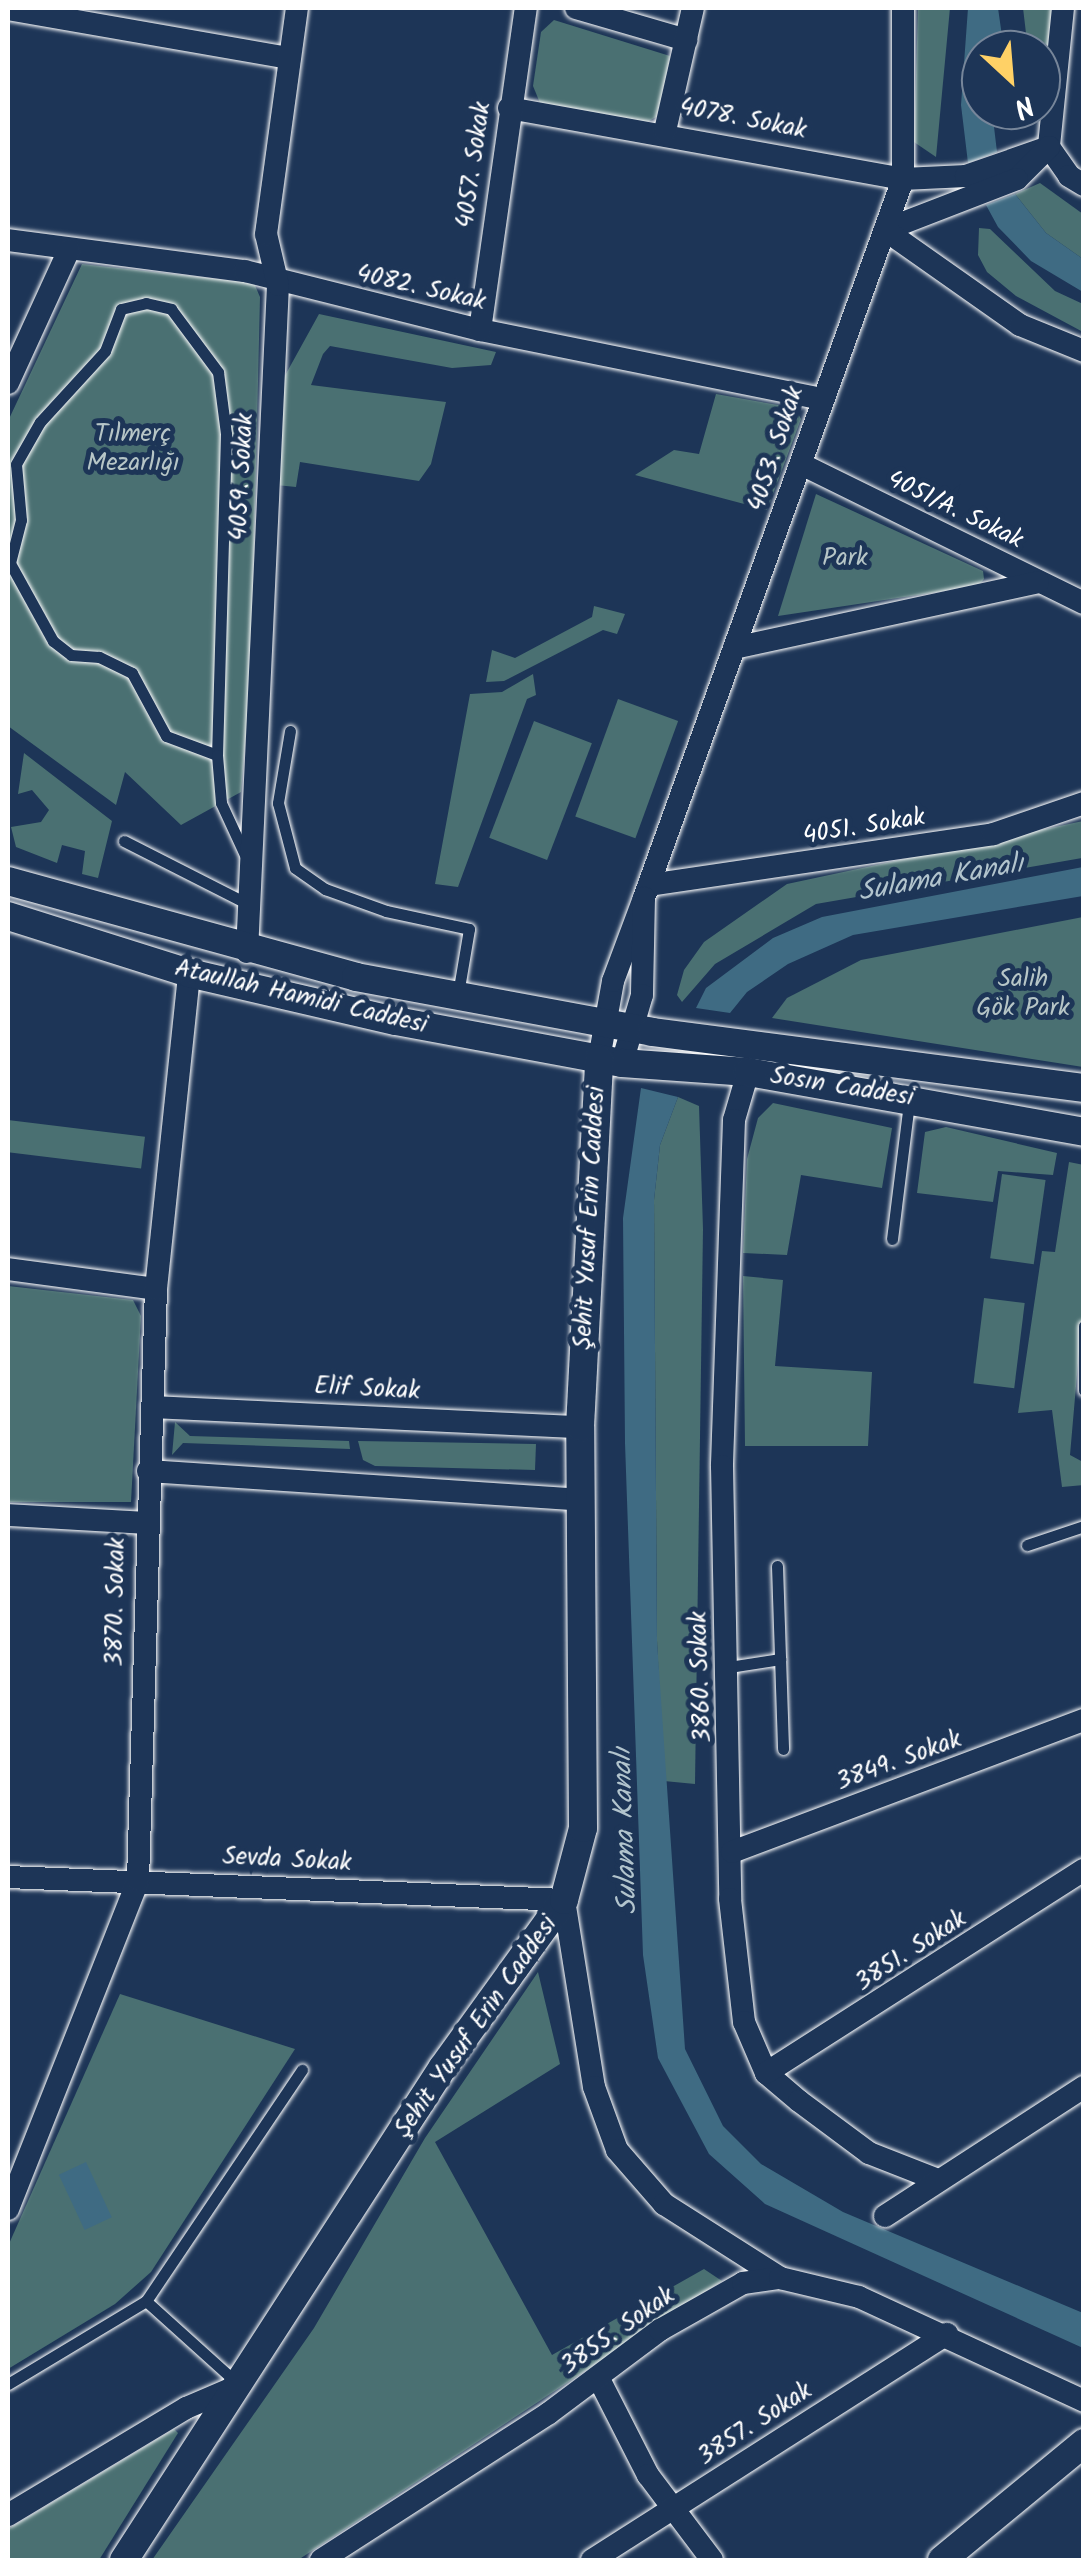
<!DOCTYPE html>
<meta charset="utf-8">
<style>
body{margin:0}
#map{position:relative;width:1091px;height:2568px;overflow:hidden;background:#1d3557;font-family:Kalam,sans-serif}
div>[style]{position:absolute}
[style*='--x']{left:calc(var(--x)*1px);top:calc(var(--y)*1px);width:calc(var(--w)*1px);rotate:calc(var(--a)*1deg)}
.green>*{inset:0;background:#4a7072;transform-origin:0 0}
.water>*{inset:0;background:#3f6b83;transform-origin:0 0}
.roads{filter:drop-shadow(0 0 2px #fff) drop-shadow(0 0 2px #fff)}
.service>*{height:11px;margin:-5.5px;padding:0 5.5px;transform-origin:5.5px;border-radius:5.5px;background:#1d3557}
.minor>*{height:22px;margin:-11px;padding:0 11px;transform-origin:11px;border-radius:11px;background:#1d3557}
.tertiary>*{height:28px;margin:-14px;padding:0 14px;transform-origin:14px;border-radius:14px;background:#1d3557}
span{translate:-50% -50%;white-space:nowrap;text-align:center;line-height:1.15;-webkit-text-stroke:10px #1d3557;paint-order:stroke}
.street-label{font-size:25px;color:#fff}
.park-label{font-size:25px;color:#b7c6c7}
.water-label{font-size:28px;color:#b2c4cd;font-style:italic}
.frame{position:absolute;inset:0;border:10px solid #fff;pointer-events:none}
.north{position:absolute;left:961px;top:30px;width:100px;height:100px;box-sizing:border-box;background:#1d3557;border:2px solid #77869a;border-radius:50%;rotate:154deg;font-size:28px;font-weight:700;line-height:40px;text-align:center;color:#fff}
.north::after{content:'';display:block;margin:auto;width:35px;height:45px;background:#ffd166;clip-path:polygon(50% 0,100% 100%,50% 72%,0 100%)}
</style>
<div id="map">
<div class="green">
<div style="clip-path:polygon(918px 8px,950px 8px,936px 157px,914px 142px)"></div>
<div style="clip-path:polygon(1023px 8px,1052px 8px,1041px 114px,1035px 110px,1041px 110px,1041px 50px,1028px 50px)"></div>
<div style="clip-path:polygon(554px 20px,670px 56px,662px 114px,647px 122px,540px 103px,533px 86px,541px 32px)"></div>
<div style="clip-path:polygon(1040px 183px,1083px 214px,1083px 259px,1046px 233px,1015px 194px)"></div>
<div style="clip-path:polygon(979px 228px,990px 229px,1055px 291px,1083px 304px,1083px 332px,1016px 296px,987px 272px,978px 255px)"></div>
<div style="clip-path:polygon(82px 264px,254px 283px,260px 297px,251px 675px,241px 792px,181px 825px,125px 772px,116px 805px,8px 726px,8px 421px)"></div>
<div style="clip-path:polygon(319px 314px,496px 352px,491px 365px,452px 368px,330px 346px,323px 354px,311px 385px,446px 402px,431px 464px,419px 481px,300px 462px,296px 487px,276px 485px,282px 381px)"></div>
<div style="clip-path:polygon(716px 394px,795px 408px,801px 419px,767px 510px,635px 475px,674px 450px,699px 454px)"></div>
<div style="clip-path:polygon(816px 494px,983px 571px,984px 579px,978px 586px,778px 616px)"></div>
<div style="clip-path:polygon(594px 606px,625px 614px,617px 634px,603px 630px,504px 681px,486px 682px,492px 650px,515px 658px,592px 617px)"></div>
<div style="clip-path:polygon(533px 674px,536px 695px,527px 699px,458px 887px,435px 884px,470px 694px,502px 692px)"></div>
<div style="left:618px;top:699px;width:64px;height:125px;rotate:20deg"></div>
<div style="left:534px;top:721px;width:62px;height:125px;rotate:21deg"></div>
<div style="clip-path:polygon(24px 753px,112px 821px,98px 878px,82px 874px,85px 851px,62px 845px,57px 863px,16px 847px,11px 827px,41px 822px,49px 810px,32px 790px,18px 794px)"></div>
<div style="clip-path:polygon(1083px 821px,1082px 858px,816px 904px,715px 964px,682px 1002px,677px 995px,684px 970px,704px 942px,787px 884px)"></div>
<div style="clip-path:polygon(1083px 917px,1083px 1067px,772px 1018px,787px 998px,861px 960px)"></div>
<div style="clip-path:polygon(678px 1097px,699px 1106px,703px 1229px,695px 1784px,664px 1781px,657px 1641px,654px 1200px,660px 1145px)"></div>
<div style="clip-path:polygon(773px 1103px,892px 1128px,882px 1188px,801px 1175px,787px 1255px,743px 1253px,747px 1159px,758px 1118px)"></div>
<div style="left:8px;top:1120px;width:138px;height:32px;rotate:7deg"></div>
<div style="clip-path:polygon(946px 1127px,1057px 1153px,1053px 1175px,998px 1171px,993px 1202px,917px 1193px,925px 1132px)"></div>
<div style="clip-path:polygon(1069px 1162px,1084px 1165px,1084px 1294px,1070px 1455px,1083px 1462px,1084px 1485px,1062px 1487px,1052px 1410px,1018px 1413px,1042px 1251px,1055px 1252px)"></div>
<div style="left:1002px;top:1174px;width:44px;height:85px;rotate:8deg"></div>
<div style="clip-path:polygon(743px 1276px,783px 1280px,775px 1366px,872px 1372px,868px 1446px,745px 1446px)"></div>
<div style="clip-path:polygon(8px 1286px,133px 1300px,141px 1316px,131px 1502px,8px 1502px)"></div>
<div style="left:984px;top:1298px;width:41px;height:86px;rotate:7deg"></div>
<div style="clip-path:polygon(175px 1422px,190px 1436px,349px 1441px,350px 1449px,183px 1443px,172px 1455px)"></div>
<div style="clip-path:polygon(358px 1441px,536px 1444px,535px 1470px,375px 1466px,363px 1460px)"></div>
<div style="clip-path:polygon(538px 1972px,560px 2064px,435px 2142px,552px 2355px,704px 2269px,722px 2281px,298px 2560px,152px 2560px,314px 2328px,425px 2138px)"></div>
<div style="clip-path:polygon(120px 1994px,295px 2049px,151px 2272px,115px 2304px,8px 2369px,8px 2246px)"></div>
<div style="clip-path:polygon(174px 2429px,178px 2433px,99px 2560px,8px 2560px,8px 2529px)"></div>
</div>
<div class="water">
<div style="clip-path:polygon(968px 8px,998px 8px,1004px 50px,981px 50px,981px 110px,992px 110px,997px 152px,968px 163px,961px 105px)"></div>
<div style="clip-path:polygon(1015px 194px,1046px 233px,1083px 259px,1083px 292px,1031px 261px,998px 227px,986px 205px)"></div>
<div style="clip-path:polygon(1083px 867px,1083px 896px,853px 935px,788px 964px,747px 992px,730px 1013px,696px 1008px,706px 988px,773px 938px,822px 917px)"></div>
<div style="clip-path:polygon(641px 1088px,678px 1097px,660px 1145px,654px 1200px,657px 1641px,685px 2049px,723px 2126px,761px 2164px,843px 2212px,1083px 2313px,1083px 2348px,765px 2204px,709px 2154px,658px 2058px,643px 1955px,625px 1443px,623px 1218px)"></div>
<div style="left:86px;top:2162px;width:61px;height:30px;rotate:65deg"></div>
</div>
<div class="roads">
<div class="service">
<div style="--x:290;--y:731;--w:73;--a:99.5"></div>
<div style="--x:278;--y:803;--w:67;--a:75.3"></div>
<div style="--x:295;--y:868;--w:37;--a:35"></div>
<div style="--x:325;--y:889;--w:65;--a:19.8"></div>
<div style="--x:386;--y:911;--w:85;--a:12.2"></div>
<div style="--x:469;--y:929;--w:66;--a:99.6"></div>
<div style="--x:217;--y:755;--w:54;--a:-159.6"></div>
<div style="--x:166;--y:736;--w:72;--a:-118.4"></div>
<div style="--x:132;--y:673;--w:37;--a:-154"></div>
<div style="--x:99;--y:657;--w:28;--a:-176"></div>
<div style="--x:71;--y:655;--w:23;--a:-142"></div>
<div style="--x:53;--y:641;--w:89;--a:-118.9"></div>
<div style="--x:10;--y:563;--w:44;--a:-75.7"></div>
<div style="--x:21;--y:520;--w:56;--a:-95.1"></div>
<div style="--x:16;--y:464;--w:48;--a:-60.3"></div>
<div style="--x:40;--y:422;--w:96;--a:-47.5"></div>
<div style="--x:105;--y:351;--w:45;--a:-69.1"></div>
<div style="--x:121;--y:309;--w:26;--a:-13"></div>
<div style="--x:146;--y:303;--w:26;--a:13"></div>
<div style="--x:171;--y:309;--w:79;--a:53.3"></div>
<div style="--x:218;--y:372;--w:63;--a:82.6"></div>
<div style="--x:226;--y:434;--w:321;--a:91.6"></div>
<div style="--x:217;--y:755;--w:48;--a:85.2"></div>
<div style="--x:221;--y:803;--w:57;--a:65.2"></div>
<div style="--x:124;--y:841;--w:141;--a:26.9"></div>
<div style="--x:892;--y:1239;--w:138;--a:-82.9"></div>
<div style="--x:1084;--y:1326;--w:64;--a:90"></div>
<div style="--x:1027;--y:1545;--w:60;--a:-18.4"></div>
<div style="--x:777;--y:1566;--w:183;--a:88.1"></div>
<div style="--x:729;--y:1667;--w:52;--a:-8.9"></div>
<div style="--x:146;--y:2301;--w:121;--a:42"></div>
<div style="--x:8;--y:2384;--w:161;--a:-31"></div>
<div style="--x:146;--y:2301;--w:279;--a:-56"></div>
</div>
<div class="minor">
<div style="--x:576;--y:8;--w:115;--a:16.2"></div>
<div style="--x:1063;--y:8;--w:140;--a:95.8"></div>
<div style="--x:1049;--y:147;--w:35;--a:55"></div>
<div style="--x:1069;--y:176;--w:17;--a:31"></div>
<div style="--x:8;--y:9;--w:284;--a:9.9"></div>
<div style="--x:509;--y:108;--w:400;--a:10.2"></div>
<div style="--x:903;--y:179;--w:63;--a:-2.7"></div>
<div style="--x:966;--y:176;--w:88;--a:-19.3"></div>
<div style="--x:1049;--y:147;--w:45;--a:135"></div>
<div style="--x:1017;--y:179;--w:142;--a:158.9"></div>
<div style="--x:665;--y:131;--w:126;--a:-77.2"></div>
<div style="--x:885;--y:230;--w:165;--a:35.1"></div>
<div style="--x:1020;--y:325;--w:69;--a:22.1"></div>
<div style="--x:8;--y:240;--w:239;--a:7.5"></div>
<div style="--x:245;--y:271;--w:242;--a:14.1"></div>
<div style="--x:480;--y:330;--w:348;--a:11.4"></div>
<div style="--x:480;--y:330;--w:325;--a:-81.9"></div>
<div style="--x:8;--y:383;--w:146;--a:-65.4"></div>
<div style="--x:803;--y:465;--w:313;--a:26.2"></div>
<div style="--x:734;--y:648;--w:311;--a:-12.2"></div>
<div style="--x:649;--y:885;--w:348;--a:-8.4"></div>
<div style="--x:993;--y:834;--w:96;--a:-18.8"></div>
<div style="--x:644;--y:898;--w:764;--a:-70.19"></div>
<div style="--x:903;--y:179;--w:171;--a:-90"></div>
<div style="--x:247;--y:952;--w:668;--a:-87.34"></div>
<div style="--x:278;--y:285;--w:52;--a:-103.2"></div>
<div style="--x:266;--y:234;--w:228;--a:-82.2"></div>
<div style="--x:599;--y:1059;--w:79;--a:-79.8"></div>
<div style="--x:613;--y:981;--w:89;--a:-69.5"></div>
<div style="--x:644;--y:898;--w:97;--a:91.2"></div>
<div style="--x:642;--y:995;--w:71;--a:106.4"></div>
<div style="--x:748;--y:1072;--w:50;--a:106.3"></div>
<div style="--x:734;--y:1120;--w:346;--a:92"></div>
<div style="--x:722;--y:1466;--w:433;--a:88.9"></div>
<div style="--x:730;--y:1899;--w:124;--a:83.5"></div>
<div style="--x:744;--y:2022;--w:56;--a:66.7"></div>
<div style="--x:766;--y:2073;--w:43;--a:40.3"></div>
<div style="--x:799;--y:2101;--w:87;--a:36.6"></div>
<div style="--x:869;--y:2153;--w:74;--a:21.4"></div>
<div style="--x:8;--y:1269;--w:149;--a:7.7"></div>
<div style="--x:152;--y:1407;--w:428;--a:2.7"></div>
<div style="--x:148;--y:1471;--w:432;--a:3.8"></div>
<div style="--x:8;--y:1515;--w:137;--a:3.3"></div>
<div style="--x:732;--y:1852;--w:376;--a:-20.6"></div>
<div style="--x:8;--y:1877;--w:556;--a:2.37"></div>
<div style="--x:564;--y:1900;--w:189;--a:80.9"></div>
<div style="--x:594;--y:2087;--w:67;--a:69.9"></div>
<div style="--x:617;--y:2150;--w:72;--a:49"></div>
<div style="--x:664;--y:2204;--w:138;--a:32.5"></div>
<div style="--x:766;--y:2073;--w:377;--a:-32.6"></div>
<div style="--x:8;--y:2209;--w:354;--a:-68.4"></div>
<div style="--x:138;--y:1880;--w:591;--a:-88.26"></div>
<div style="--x:156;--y:1289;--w:318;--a:-84"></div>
<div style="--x:885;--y:2216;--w:237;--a:-33"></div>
<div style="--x:599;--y:2379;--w:108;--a:63"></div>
<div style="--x:648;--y:2475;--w:106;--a:53"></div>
<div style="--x:8;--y:2515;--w:208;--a:-31"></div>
<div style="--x:186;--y:2408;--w:59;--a:-23.1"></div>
<div style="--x:321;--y:2560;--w:271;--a:-32.8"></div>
<div style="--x:549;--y:2413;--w:139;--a:-36.8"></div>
<div style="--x:660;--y:2330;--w:95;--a:-29.5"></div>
<div style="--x:743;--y:2283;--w:37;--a:-8"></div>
<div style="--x:780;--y:2278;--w:81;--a:13.5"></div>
<div style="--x:859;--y:2297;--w:248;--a:24.8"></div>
<div style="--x:592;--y:2560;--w:421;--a:-32.5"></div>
</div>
<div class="tertiary">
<div style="--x:8;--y:881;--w:361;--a:15.4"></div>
<div style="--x:356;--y:977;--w:301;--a:10.5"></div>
<div style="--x:652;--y:1032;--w:436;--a:7.4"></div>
<div style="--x:8;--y:916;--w:190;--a:17.5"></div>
<div style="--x:189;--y:973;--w:212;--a:13.1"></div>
<div style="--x:396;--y:1021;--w:230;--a:10.5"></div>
<div style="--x:622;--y:1063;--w:126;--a:4.1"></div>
<div style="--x:748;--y:1072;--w:341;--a:10.1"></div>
<div style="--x:124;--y:2560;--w:587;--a:-57.09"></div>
<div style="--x:443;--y:2067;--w:206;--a:-54.1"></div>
<div style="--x:564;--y:1900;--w:74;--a:-75.2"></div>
<div style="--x:583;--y:1828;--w:401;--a:-90.4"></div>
<div style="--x:580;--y:1427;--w:368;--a:-87"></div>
<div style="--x:942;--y:2560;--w:184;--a:-39.5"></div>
</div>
</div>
<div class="street-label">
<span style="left:743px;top:119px;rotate:11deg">4078. Sokak</span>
<span style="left:474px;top:165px;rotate:-82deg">4057. Sokak</span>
<span style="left:421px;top:288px;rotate:13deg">4082. Sokak</span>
<span style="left:776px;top:449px;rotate:-72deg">4053. Sokak</span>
<span style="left:242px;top:477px;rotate:-87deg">4059. Sokak</span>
<span style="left:955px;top:510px;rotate:26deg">4051/A. Sokak</span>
<span style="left:864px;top:827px;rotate:-9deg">4051. Sokak</span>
<span style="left:301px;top:997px;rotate:13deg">Ataullah Hamidi Caddesi</span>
<span style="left:842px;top:1087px;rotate:9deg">Sosın Caddesi</span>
<span style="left:590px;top:1218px;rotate:-87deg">Şehit Yusuf Erin Caddesi</span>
<span style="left:367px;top:1389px;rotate:3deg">Elif Sokak</span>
<span style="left:116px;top:1602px;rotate:-89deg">3870. Sokak</span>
<span style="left:701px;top:1677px;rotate:-92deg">3860. Sokak</span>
<span style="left:899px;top:1761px;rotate:-20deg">3849. Sokak</span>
<span style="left:287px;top:1860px;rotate:3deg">Sevda Sokak</span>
<span style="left:911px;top:1951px;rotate:-33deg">3851. Sokak</span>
<span style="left:476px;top:2027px;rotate:-55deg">Şehit Yusuf Erin Caddesi</span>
<span style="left:618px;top:2331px;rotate:-35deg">3855. Sokak</span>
<span style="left:755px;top:2424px;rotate:-33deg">3857. Sokak</span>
</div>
<div class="park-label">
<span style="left:133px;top:449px">Tılmerç<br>Mezarlığı</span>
<span style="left:845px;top:558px">Park</span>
<span style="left:1023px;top:994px">Salih<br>Gök Park</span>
</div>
<div class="water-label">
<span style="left:941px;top:879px;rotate:-10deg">Sulama Kanalı</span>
<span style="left:626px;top:1831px;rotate:-92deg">Sulama Kanalı</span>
</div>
<div class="frame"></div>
<div class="north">N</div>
</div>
